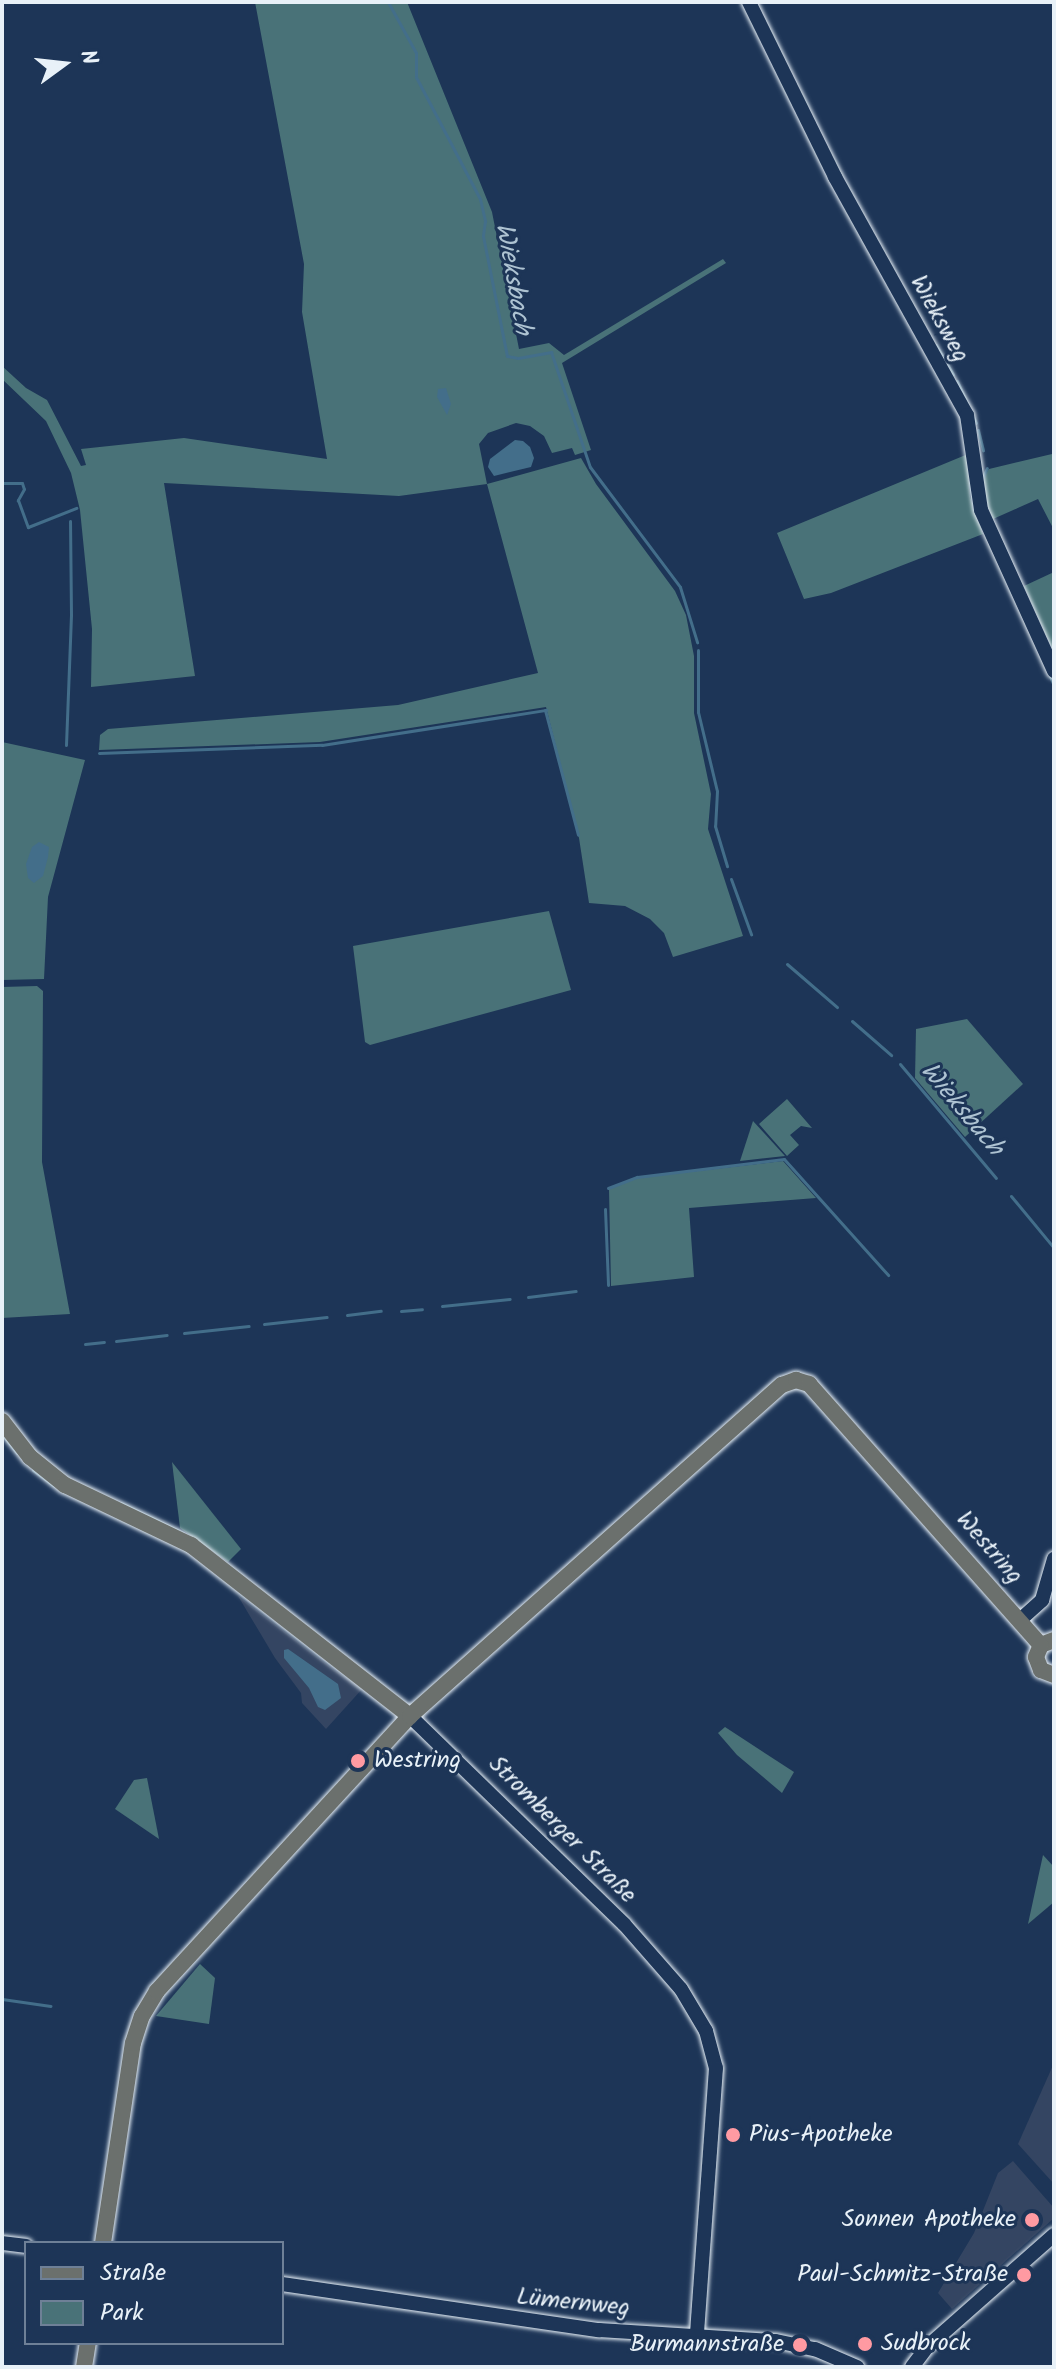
<!DOCTYPE html>
<meta charset="utf-8">
<style>
body{margin:0}
#map{position:relative;width:1056px;height:2369px;overflow:hidden;background:#1d3557;font-family:Kalam,sans-serif}
div>[style]{position:absolute}
[style*='--x']{left:calc(var(--x)*1px);top:calc(var(--y)*1px);width:calc(var(--w)*1px);rotate:calc(var(--a)*1deg)}
.built>*{inset:0;background:#344562}
.green>*{inset:0;background:#497278}
.water>*{inset:0;background:#436e8a}
.stream>*{height:3px;margin:-1.5px;padding:0 1.5px;transform-origin:1.5px;border-radius:1.5px;background:#436e8a}
.roads{filter:drop-shadow(0 0 2px #e8f1f8) drop-shadow(0 0 2px #e8f1f8)}
.minor>*{height:14px;margin:-7px;padding:0 7px;transform-origin:7px;border-radius:7px;background:#1d3557}
.major>*{height:16px;margin:-8px;padding:0 8px;transform-origin:8px;border-radius:8px;background:#6b706d}
.dots>*{width:22px;height:22px;translate:-50% -50%;box-sizing:border-box;border:4px solid #1d3557;border-radius:50%}
span{translate:-50% -50%;white-space:nowrap;text-align:center;line-height:1.15;-webkit-text-stroke:6px #1d3557;paint-order:stroke}
.street-label{font-size:24px;color:#e8f1f8}
.poi-label{font-size:24px;color:#e8f1f8}
.left{translate:0 -50%;text-align:left}
.right{translate:-100% -50%;text-align:right}
.water-label{font-size:26px;color:#aec3d2;font-style:italic}
.frame{position:absolute;inset:0;border:4px solid #e8f1f8;pointer-events:none}
.legend{position:absolute;left:24px;top:2241px;width:260px;height:104px;box-sizing:border-box;background:#1d3557;border:2px solid #6e8097;margin:0;padding:10px 14px;list-style:none;font-size:24px;color:#e8f1f8}
.legend li{display:flex;align-items:center;gap:16px;height:40px}
.legend b{width:40px;border:2px solid #6e8097}
.north{position:absolute;left:24px;top:24px;width:80px;height:80px;-webkit-text-stroke:6px #1d3557;paint-order:stroke;rotate:75deg;font-size:22px;font-weight:700;line-height:32px;text-align:center;color:#e8f1f8}
.north::after{content:'';display:block;margin:auto;width:28px;height:36px;background:#e8f1f8;clip-path:polygon(50% 0,100% 100%,50% 72%,0 100%)}
</style>
<div id="map">
<div class="built">
<div style="clip-path:polygon(238px 1596px,334px 1670px,363px 1688px,326px 1729px,302px 1703px,301px 1693px,275px 1658px)"></div>
<div style="clip-path:polygon(1054px 2063px,1054px 2184px,1018px 2144px)"></div>
<div style="clip-path:polygon(1013px 2161px,1054px 2208px,1054px 2218px,952px 2309px,938px 2293px,974px 2233px,998px 2173px)"></div>
</div>
<div class="green">
<div style="clip-path:polygon(255px 2px,407px 2px,492px 212px,519px 349px,549px 343px,564px 355px,723px 259px,726px 263px,562px 363px,591px 450px,575px 455px,572px 448px,552px 453px,544px 436px,530px 426px,516px 423px,488px 433px,479px 444px,487px 484px,581px 458px,596px 484px,675px 591px,686px 615px,694px 656px,694px 713px,711px 794px,708px 829px,743px 936px,673px 957px,664px 933px,650px 919px,625px 906px,589px 903px,579px 838px,546px 707px,320px 742px,99px 750px,100px 735px,108px 729px,398px 705px,538px 673px,487px 484px,399px 496px,164px 483px,195px 676px,91px 687px,92px 629px,80px 510px,71px 473px,46px 421px,2px 379px,2px 366px,26px 388px,47px 400px,81px 466px,86px 465px,81px 449px,184px 438px,327px 459px,302px 312px,304px 264px)"></div>
<div style="clip-path:polygon(968px 454px,970px 497px,983px 534px,831px 593px,804px 599px,777px 533px)"></div>
<div style="clip-path:polygon(1052px 454px,1054px 530px,1038px 499px,993px 519px,985px 500px,983px 477px,989px 469px)"></div>
<div style="clip-path:polygon(1054px 572px,1054px 653px,1024px 586px)"></div>
<div style="clip-path:polygon(2px 742px,85px 760px,48px 897px,44px 979px,2px 980px)"></div>
<div style="clip-path:polygon(549px 911px,571px 990px,370px 1045px,365px 1042px,353px 946px)"></div>
<div style="clip-path:polygon(37px 986px,43px 991px,42px 1162px,70px 1314px,2px 1318px,2px 987px)"></div>
<div style="clip-path:polygon(967px 1019px,1023px 1084px,965px 1137px,915px 1078px,916px 1029px)"></div>
<div style="clip-path:polygon(787px 1099px,812px 1128px,801px 1126px,790px 1135px,799px 1145px,787px 1156px,759px 1124px)"></div>
<div style="clip-path:polygon(753px 1121px,785px 1156px,740px 1161px)"></div>
<div style="clip-path:polygon(783px 1161px,816px 1198px,689px 1208px,694px 1277px,611px 1286px,609px 1189px,637px 1178px)"></div>
<div style="clip-path:polygon(172px 1462px,241px 1549px,228px 1562px,180px 1528px)"></div>
<div style="clip-path:polygon(725px 1727px,794px 1772px,782px 1793px,737px 1755px,718px 1733px)"></div>
<div style="clip-path:polygon(147px 1778px,159px 1839px,115px 1809px,134px 1780px)"></div>
<div style="clip-path:polygon(1043px 1855px,1054px 1867px,1054px 1902px,1028px 1924px)"></div>
<div style="clip-path:polygon(200px 1964px,215px 1978px,209px 2024px,156px 2016px)"></div>
</div>
<div class="water">
<div style="clip-path:polygon(446px 388px,451px 404px,447px 415px,437px 397px,438px 389px)"></div>
<div style="clip-path:polygon(515px 440px,523px 441px,530px 447px,534px 458px,531px 467px,494px 476px,488px 467px,490px 459px)"></div>
<div style="clip-path:polygon(39px 842px,49px 847px,48px 857px,43px 876px,34px 883px,28px 878px,26px 864px,32px 847px)"></div>
<div style="clip-path:polygon(288px 1649px,338px 1684px,341px 1698px,325px 1710px,318px 1707px,309px 1688px,284px 1658px,284px 1650px)"></div>
</div>
<div class="stream">
<div style="--x:388;--y:2;--w:58;--a:61.2"></div>
<div style="--x:416;--y:53;--w:24;--a:90"></div>
<div style="--x:416;--y:77;--w:138;--a:62.3"></div>
<div style="--x:480;--y:199;--w:23;--a:77"></div>
<div style="--x:485;--y:221;--w:15;--a:98"></div>
<div style="--x:483;--y:236;--w:122;--a:78.7"></div>
<div style="--x:507;--y:356;--w:11;--a:10"></div>
<div style="--x:518;--y:358;--w:34;--a:-10"></div>
<div style="--x:551;--y:352;--w:121;--a:71.3"></div>
<div style="--x:590;--y:467;--w:150;--a:53.1"></div>
<div style="--x:680;--y:587;--w:58;--a:72.8"></div>
<div style="--x:936;--y:345;--w:34;--a:60"></div>
<div style="--x:957;--y:381;--w:46;--a:65.7"></div>
<div style="--x:978;--y:430;--w:21;--a:76"></div>
<div style="--x:1053;--y:452;--w:1;--a:-45"></div>
<div style="--x:982;--y:479;--w:12;--a:-66"></div>
<div style="--x:970;--y:482;--w:28;--a:82"></div>
<div style="--x:2;--y:483;--w:20;--a:0"></div>
<div style="--x:22;--y:483;--w:6;--a:72"></div>
<div style="--x:24;--y:489;--w:13;--a:119"></div>
<div style="--x:18;--y:500;--w:29;--a:70"></div>
<div style="--x:28;--y:527;--w:52;--a:-21.6"></div>
<div style="--x:698;--y:650;--w:62;--a:90"></div>
<div style="--x:698;--y:712;--w:81;--a:76.5"></div>
<div style="--x:717;--y:791;--w:35;--a:93"></div>
<div style="--x:715;--y:826;--w:42;--a:73.3"></div>
<div style="--x:1050;--y:676;--w:11;--a:68"></div>
<div style="--x:545;--y:710;--w:129;--a:75.2"></div>
<div style="--x:66;--y:745;--w:130;--a:-87.8"></div>
<div style="--x:71;--y:615;--w:94;--a:-90.6"></div>
<div style="--x:99;--y:753;--w:223;--a:-2.1"></div>
<div style="--x:322;--y:745;--w:227;--a:-8.9"></div>
<div style="--x:731;--y:879;--w:59;--a:70"></div>
<div style="--x:787;--y:964;--w:66;--a:40.7"></div>
<div style="--x:852;--y:1021;--w:52;--a:41.1"></div>
<div style="--x:900;--y:1064;--w:149;--a:49.9"></div>
<div style="--x:608;--y:1188;--w:31;--a:-21"></div>
<div style="--x:637;--y:1177;--w:148;--a:-7"></div>
<div style="--x:784;--y:1159;--w:156;--a:48.1"></div>
<div style="--x:1011;--y:1196;--w:67;--a:50.4"></div>
<div style="--x:605;--y:1209;--w:76;--a:87.7"></div>
<div style="--x:528;--y:1297;--w:48;--a:-7.1"></div>
<div style="--x:442;--y:1306;--w:68;--a:-5.9"></div>
<div style="--x:401;--y:1311;--w:21;--a:-5"></div>
<div style="--x:347;--y:1315;--w:34;--a:-7"></div>
<div style="--x:264;--y:1324;--w:63;--a:-6.3"></div>
<div style="--x:184;--y:1333;--w:65;--a:-6.1"></div>
<div style="--x:116;--y:1341;--w:51;--a:-6.7"></div>
<div style="--x:85;--y:1344;--w:19;--a:-6"></div>
<div style="--x:2;--y:1434;--w:24;--a:52"></div>
<div style="--x:33;--y:1470;--w:26;--a:37"></div>
<div style="--x:121;--y:1503;--w:69;--a:25.8"></div>
<div style="--x:2;--y:1999;--w:49;--a:8.1"></div>
</div>
<div class="roads">
<div class="minor">
<div style="--x:749;--y:2;--w:195;--a:63.8"></div>
<div style="--x:835;--y:177;--w:272;--a:61"></div>
<div style="--x:967;--y:415;--w:96;--a:81.6"></div>
<div style="--x:981;--y:510;--w:177;--a:65.6"></div>
<div style="--x:1020;--y:1620;--w:30;--a:-42"></div>
<div style="--x:1042;--y:1600;--w:43;--a:-73.7"></div>
<div style="--x:410;--y:1716;--w:298;--a:44.2"></div>
<div style="--x:624;--y:1924;--w:86;--a:48.8"></div>
<div style="--x:681;--y:1989;--w:49;--a:59.2"></div>
<div style="--x:706;--y:2031;--w:38;--a:75"></div>
<div style="--x:716;--y:2068;--w:269;--a:94.1"></div>
<div style="--x:2;--y:2243;--w:24;--a:7"></div>
<div style="--x:282;--y:2284;--w:320;--a:8.3"></div>
<div style="--x:599;--y:2330;--w:177;--a:3.6"></div>
<div style="--x:776;--y:2341;--w:40;--a:12"></div>
<div style="--x:815;--y:2349;--w:46;--a:23.2"></div>
<div style="--x:912;--y:2367;--w:26;--a:-53"></div>
<div style="--x:928;--y:2346;--w:168;--a:-41.4"></div>
</div>
<div class="major">
<div style="--x:2;--y:1421;--w:46;--a:52.1"></div>
<div style="--x:30;--y:1457;--w:45;--a:38.7"></div>
<div style="--x:65;--y:1485;--w:140;--a:25.5"></div>
<div style="--x:191;--y:1545;--w:278;--a:38"></div>
<div style="--x:1054;--y:1640;--w:14;--a:159"></div>
<div style="--x:1041;--y:1645;--w:13;--a:113"></div>
<div style="--x:1036;--y:1657;--w:14;--a:69"></div>
<div style="--x:1041;--y:1670;--w:14;--a:21"></div>
<div style="--x:103;--y:2243;--w:202;--a:-81.5"></div>
<div style="--x:133;--y:2043;--w:28;--a:-72"></div>
<div style="--x:142;--y:2016;--w:29;--a:-59"></div>
<div style="--x:157;--y:1991;--w:374;--a:-47.4"></div>
<div style="--x:410;--y:1716;--w:498;--a:-41.7"></div>
<div style="--x:782;--y:1385;--w:15;--a:-20"></div>
<div style="--x:796;--y:1380;--w:14;--a:17"></div>
<div style="--x:809;--y:1384;--w:349;--a:48.4"></div>
<div style="--x:84;--y:2367;--w:24;--a:-81"></div>
</div>
</div>
<div class="dots">
<div style="left:358px;top:1761px;background:#ff9aa2"></div>
<div style="left:733px;top:2135px;background:#ff9aa2"></div>
<div style="left:1032px;top:2220px;background:#ff9aa2"></div>
<div style="left:1024px;top:2275px;background:#ff9aa2"></div>
<div style="left:865px;top:2344px;background:#ff9aa2"></div>
<div style="left:800px;top:2345px;background:#ff9aa2"></div>
</div>
<div class="street-label">
<span style="left:939px;top:319px;rotate:61deg">Wieksweg</span>
<span style="left:989px;top:1548px;rotate:49deg">Westring</span>
<span style="left:562px;top:1830px;rotate:45deg">Stromberger Straße</span>
<span style="left:573px;top:2303px;rotate:6deg">Lümernweg</span>
</div>
<div class="poi-label">
<span class="left" style="left:374px;top:1761px">Westring</span>
<span class="left" style="left:749px;top:2135px">Pius-Apotheke</span>
<span class="right" style="left:1016px;top:2220px">Sonnen Apotheke</span>
<span class="right" style="left:1008px;top:2275px">Paul-Schmitz-Straße</span>
<span class="left" style="left:881px;top:2344px">Sudbrock</span>
<span class="right" style="left:784px;top:2345px">Burmannstraße</span>
</div>
<div class="water-label">
<span style="left:512px;top:279px;rotate:80deg">Wieksbach</span>
<span style="left:961px;top:1110px;rotate:50deg">Wieksbach</span>
</div>
<div class="frame"></div>
<ul class="legend">
<li><b style="height:10px;background:#6b706d"></b>Straße</li>
<li><b style="height:22px;background:#497278"></b>Park</li>
</ul>
<div class="north">N</div>
</div>
